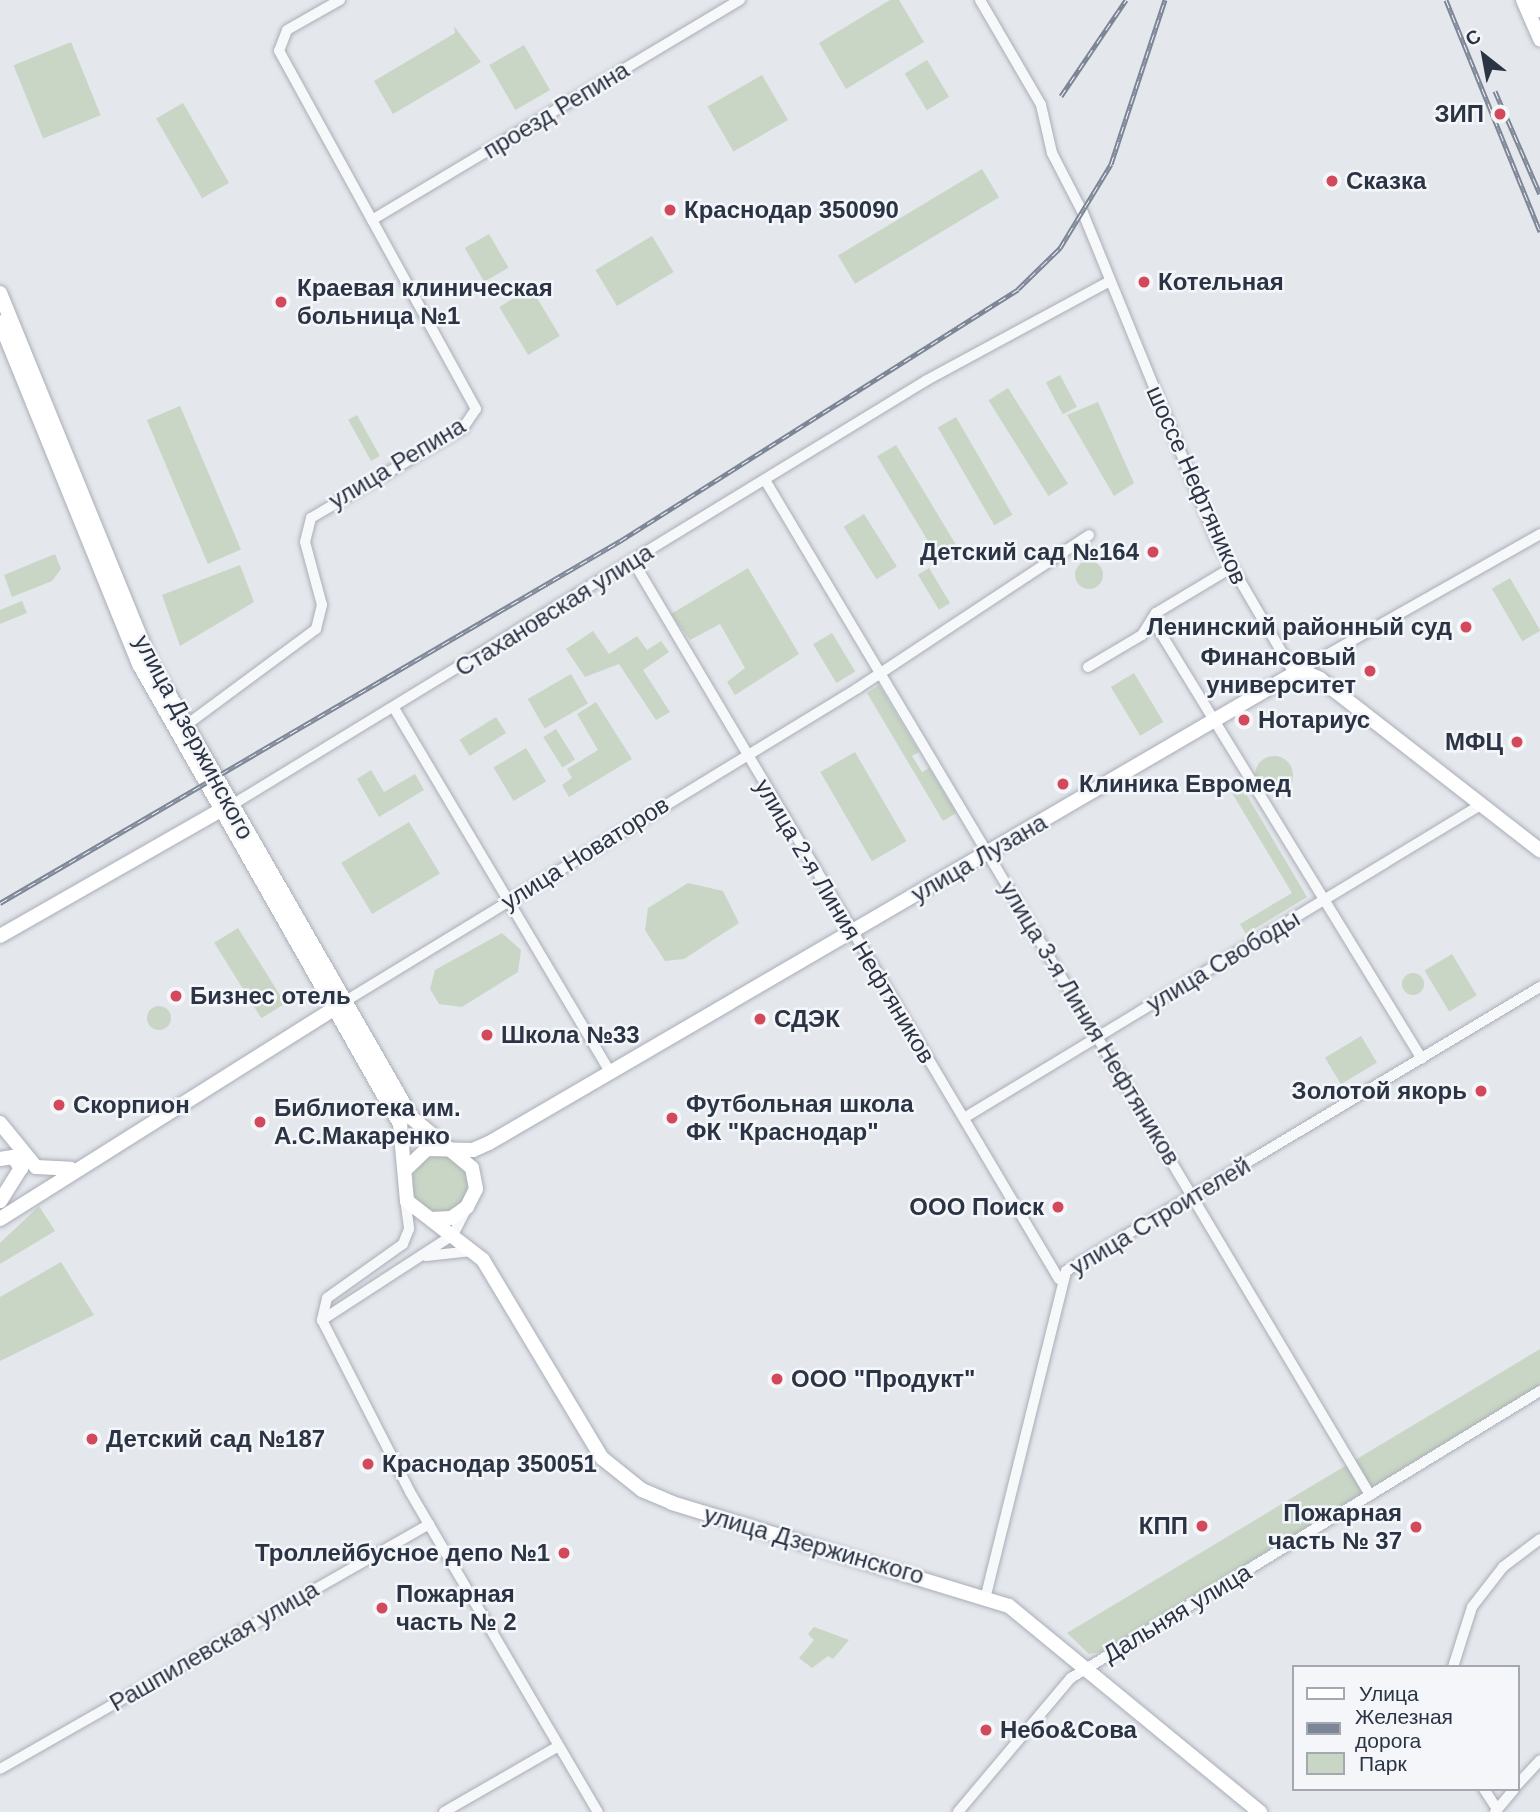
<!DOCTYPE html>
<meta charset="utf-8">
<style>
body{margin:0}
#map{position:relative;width:1540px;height:1812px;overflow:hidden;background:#e4e7ec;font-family:Helvetica,sans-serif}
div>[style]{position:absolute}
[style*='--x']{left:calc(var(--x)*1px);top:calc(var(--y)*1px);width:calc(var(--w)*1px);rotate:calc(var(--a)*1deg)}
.green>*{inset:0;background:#c9d6c5;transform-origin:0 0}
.round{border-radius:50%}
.roads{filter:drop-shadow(0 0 2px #a9aeb7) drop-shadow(0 0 2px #a9aeb7)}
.minor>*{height:10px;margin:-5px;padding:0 5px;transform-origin:5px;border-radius:5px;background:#f7f8fa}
.major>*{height:14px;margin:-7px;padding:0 7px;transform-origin:7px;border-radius:7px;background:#fff}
.rail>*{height:5px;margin-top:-2.5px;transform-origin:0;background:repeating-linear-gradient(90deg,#f4f6f9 0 8px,#7d8696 0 16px);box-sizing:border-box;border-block:2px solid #7d8696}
.dots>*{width:19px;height:19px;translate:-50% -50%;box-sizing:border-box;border:4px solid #f4f6f9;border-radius:50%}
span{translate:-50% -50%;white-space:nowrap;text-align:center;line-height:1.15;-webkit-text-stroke:5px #f4f6f9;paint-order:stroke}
.street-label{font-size:24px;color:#2b3445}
.poi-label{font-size:24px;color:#2b3445;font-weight:700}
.right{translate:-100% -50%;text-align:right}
.left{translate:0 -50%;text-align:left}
.legend{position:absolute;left:1292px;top:1665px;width:228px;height:126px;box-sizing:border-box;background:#f4f6f9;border:2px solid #a4a8b1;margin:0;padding:9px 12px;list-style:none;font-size:21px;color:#2b3445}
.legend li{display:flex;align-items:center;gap:14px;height:35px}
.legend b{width:35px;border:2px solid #a4a8b1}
.north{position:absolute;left:1449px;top:21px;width:70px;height:70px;-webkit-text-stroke:5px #f4f6f9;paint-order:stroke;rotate:329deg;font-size:19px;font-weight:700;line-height:28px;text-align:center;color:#2b3445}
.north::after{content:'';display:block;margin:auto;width:24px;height:32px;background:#2b3445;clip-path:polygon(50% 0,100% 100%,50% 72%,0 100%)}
</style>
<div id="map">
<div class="green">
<div style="clip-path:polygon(890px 0,899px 0,924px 42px,846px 89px,819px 43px)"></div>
<div style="clip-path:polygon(454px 26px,481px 62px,393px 114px,374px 81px,455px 33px)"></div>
<div style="left:71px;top:42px;width:79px;height:62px;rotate:68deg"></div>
<div style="left:524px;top:45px;width:52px;height:40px;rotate:60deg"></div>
<div style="left:927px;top:60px;width:43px;height:26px;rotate:59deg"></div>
<div style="left:762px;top:75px;width:52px;height:63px;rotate:60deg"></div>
<div style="left:183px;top:103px;width:92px;height:31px;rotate:60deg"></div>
<div style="left:982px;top:169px;width:33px;height:168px;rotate:59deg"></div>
<div style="left:489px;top:234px;width:39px;height:28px;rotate:60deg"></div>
<div style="left:652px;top:236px;width:42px;height:66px;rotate:59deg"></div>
<div style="left:531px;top:288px;width:56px;height:37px;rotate:59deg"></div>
<div style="left:1060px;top:375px;width:36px;height:16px;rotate:62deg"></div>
<div style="left:1008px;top:388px;width:113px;height:23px;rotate:58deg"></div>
<div style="clip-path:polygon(1098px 402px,1134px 483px,1114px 496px,1067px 415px)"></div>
<div style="left:180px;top:406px;width:156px;height:36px;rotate:67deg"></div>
<div style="left:357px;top:415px;width:47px;height:10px;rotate:61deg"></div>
<div style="left:956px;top:417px;width:113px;height:21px;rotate:60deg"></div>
<div style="left:896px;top:445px;width:121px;height:22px;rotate:59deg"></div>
<div style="left:864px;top:514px;width:62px;height:24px;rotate:58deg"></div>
<div style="clip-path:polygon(55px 554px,61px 569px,52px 581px,12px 597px,4px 575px)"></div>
<div class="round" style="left:1075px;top:561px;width:28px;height:28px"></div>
<div style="clip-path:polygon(240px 565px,254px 602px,180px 646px,162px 595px)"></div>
<div style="clip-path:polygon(748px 568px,799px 654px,735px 695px,727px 682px,745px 668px,720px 624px,690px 640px,671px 614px)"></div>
<div style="left:929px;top:568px;width:41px;height:13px;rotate:59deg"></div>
<div style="left:1510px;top:578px;width:61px;height:21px;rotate:60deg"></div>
<div style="clip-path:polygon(22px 601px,27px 613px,0 624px,0 610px)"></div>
<div style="clip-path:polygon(593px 631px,609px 654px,637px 636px,647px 650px,661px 641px,669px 652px,643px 670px,670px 712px,656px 720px,619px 664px,585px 677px,566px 649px)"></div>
<div style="left:832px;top:633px;width:45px;height:22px;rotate:59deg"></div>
<div style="left:1134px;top:673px;width:57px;height:27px;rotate:59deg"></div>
<div style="left:571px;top:674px;width:34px;height:50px;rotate:60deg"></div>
<div style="clip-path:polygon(879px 685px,919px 752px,912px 756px,922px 772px,929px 768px,956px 813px,943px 821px,867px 693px)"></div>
<div style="clip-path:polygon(596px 702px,632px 759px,569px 797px,562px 785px,572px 778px,567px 769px,598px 750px,577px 714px)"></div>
<div style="left:496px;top:717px;width:19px;height:43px;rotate:58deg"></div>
<div style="left:556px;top:729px;width:36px;height:15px;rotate:58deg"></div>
<div style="left:526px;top:748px;width:39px;height:38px;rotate:59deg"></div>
<div style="left:855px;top:752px;width:103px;height:40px;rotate:60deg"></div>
<div class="round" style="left:1255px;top:756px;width:38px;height:38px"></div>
<div style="clip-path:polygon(371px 770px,384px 792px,415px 774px,424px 790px,379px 817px,357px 779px)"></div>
<div style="clip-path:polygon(1236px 777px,1307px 897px,1246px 934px,1240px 924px,1292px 893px,1226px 783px)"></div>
<div style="left:409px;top:822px;width:60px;height:79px;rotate:59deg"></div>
<div style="clip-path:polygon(688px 883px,723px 891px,739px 923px,684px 959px,665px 961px,645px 930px,648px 908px)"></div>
<div style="left:238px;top:928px;width:89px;height:28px;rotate:58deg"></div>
<div style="clip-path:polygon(502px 933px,521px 950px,518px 972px,462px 1007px,439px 1004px,430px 989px,435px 970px)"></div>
<div style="left:1452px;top:954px;width:48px;height:32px;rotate:59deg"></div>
<div class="round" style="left:1402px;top:973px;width:22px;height:22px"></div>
<div class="round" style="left:147px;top:1006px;width:24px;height:24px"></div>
<div style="left:1361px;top:1036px;width:31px;height:42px;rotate:59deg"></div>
<div class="round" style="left:412px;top:1156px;width:56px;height:56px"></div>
<div style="clip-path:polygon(39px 1206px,55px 1231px,0 1264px,0 1243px)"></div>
<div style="clip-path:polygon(61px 1262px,94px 1315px,0 1361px,0 1297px)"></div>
<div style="clip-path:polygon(1540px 1349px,1540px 1385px,1101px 1652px,1089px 1654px,1067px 1633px)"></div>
<div style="clip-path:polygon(814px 1627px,849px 1640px,833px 1659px,828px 1656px,812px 1668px,799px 1658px,814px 1640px,808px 1634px)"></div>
</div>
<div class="roads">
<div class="minor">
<div style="--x:980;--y:0;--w:121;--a:59.8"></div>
<div style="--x:1041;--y:105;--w:49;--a:77.1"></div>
<div style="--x:1052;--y:153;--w:68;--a:62.7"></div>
<div style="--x:1083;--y:213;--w:357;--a:67.8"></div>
<div style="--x:1218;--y:543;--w:143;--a:59.7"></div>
<div style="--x:1290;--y:666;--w:11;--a:22"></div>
<div style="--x:1300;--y:670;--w:276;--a:-29.5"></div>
<div style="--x:372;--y:220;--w:429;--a:-30.9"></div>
<div style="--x:765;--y:480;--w:1182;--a:59.2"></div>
<div style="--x:633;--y:561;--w:835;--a:59.32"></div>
<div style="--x:1152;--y:619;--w:516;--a:58.47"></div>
<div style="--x:1088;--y:667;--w:63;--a:-30.7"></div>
<div style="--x:1142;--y:635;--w:26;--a:-58"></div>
<div style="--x:1156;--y:613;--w:87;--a:-31"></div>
<div style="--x:394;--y:708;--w:425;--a:59.3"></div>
<div style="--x:185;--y:726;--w:163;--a:-36.5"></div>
<div style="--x:316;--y:629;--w:25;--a:-76"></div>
<div style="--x:322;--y:605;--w:65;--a:-105.1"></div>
<div style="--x:305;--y:542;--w:25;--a:-76"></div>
<div style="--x:311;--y:518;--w:177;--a:-30.6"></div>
<div style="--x:463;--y:428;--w:23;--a:-56"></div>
<div style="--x:476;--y:409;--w:409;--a:-118.8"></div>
<div style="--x:279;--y:51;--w:22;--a:-69"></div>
<div style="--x:287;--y:30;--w:61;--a:-29.5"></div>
<div style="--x:227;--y:808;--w:820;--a:-31.44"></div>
<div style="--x:927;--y:380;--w:206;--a:-28.4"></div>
<div style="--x:344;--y:1002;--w:602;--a:-31.42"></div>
<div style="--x:858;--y:688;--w:277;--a:-33.5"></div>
<div style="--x:964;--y:1118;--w:606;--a:-31.22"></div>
<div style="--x:405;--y:1199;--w:30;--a:82"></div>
<div style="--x:409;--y:1229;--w:16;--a:112"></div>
<div style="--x:403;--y:1244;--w:93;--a:144.6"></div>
<div style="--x:327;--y:1298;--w:23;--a:103"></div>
<div style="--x:322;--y:1320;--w:193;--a:62.9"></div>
<div style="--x:410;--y:1492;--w:371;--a:59.6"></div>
<div style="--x:426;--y:1256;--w:46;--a:-6.2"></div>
<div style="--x:322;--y:1320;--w:156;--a:-33"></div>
<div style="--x:453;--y:1235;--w:29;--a:-63"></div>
<div style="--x:986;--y:1595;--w:334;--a:-76.1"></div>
<div style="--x:1066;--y:1271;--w:553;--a:-30.93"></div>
<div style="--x:1453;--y:1667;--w:63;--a:-72.4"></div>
<div style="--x:1472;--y:1607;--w:51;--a:-52.2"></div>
<div style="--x:1503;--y:1567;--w:46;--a:-37.1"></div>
<div style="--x:0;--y:1769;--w:494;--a:-29.7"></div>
<div style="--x:1517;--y:1785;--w:34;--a:-47"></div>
<div style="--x:1484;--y:1789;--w:24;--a:57"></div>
<div style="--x:444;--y:1812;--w:130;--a:-29.9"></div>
<div style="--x:958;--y:1812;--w:175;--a:-49.9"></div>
<div style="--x:1071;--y:1678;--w:550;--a:-31.46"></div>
<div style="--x:1495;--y:1812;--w:30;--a:-50"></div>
</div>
<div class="major">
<div style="--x:1523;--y:0;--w:43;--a:66.4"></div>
<div style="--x:1536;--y:0;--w:11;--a:68"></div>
<div style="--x:0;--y:293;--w:397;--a:67.8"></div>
<div style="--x:150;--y:661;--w:527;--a:60.17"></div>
<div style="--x:412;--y:1118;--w:78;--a:39.8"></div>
<div style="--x:472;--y:1168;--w:21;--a:79"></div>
<div style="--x:476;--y:1189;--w:20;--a:117"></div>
<div style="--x:467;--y:1207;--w:19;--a:145"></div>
<div style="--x:451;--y:1218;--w:20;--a:177"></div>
<div style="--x:0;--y:322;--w:371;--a:67.9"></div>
<div style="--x:140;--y:666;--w:527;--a:60.42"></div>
<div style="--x:400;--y:1124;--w:77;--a:84.8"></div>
<div style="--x:407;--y:1201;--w:96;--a:37.8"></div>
<div style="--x:483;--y:1260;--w:231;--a:59"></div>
<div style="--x:602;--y:1458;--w:51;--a:38.7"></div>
<div style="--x:642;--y:1490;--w:33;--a:23"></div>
<div style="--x:672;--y:1503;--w:352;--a:17"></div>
<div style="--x:1009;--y:1606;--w:325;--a:39.4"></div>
<div style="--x:0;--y:936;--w:254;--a:-29.7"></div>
<div style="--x:0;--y:1123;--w:57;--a:50.7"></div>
<div style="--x:36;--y:1167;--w:35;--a:3"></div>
<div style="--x:0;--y:1159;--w:13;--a:-9"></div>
<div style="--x:13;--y:1157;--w:14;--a:54"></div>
<div style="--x:21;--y:1168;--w:39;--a:122"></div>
<div style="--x:405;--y:1170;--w:30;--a:-44"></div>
<div style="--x:427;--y:1149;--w:46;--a:1.2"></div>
<div style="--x:473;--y:1150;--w:17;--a:-24"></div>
<div style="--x:489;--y:1143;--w:939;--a:-30.25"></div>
<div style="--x:1300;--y:670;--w:22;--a:24"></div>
<div style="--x:1320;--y:679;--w:279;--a:37.9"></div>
<div style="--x:0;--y:1219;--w:404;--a:-32.2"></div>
</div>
</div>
<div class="rail">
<div style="--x:1446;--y:0;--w:250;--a:67.9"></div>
<div style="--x:1495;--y:91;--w:112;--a:66.4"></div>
<div style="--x:1061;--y:96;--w:116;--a:-55.9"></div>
<div style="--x:0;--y:903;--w:718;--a:-30.28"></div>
<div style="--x:620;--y:541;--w:471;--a:-32.3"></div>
<div style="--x:1018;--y:289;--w:59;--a:-44.3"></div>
<div style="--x:1060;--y:248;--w:98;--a:-58.7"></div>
<div style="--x:1111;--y:164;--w:173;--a:-71.8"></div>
</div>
<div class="dots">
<div style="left:1500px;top:114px;background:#d1495b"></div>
<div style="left:1332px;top:181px;background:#d1495b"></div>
<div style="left:670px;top:210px;background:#d1495b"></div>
<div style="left:1144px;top:282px;background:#d1495b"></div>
<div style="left:281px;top:302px;background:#d1495b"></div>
<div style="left:1153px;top:552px;background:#d1495b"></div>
<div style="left:1466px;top:627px;background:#d1495b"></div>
<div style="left:1370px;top:671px;background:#d1495b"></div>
<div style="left:1244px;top:720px;background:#d1495b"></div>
<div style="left:1517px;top:742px;background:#d1495b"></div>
<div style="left:1063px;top:784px;background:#d1495b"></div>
<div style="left:176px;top:996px;background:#d1495b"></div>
<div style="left:760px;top:1019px;background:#d1495b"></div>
<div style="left:487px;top:1035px;background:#d1495b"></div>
<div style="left:1481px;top:1091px;background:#d1495b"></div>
<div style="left:59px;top:1105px;background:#d1495b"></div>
<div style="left:672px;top:1118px;background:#d1495b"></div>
<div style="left:260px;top:1122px;background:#d1495b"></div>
<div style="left:1058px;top:1207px;background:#d1495b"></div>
<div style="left:777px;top:1379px;background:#d1495b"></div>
<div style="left:92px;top:1439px;background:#d1495b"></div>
<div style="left:368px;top:1464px;background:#d1495b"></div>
<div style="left:1202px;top:1526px;background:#d1495b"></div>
<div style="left:1416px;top:1527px;background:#d1495b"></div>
<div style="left:564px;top:1553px;background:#d1495b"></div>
<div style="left:382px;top:1608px;background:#d1495b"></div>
<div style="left:986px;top:1730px;background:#d1495b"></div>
</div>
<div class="street-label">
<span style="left:556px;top:110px;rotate:-31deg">проезд Репина</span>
<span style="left:397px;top:463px;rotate:-31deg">улица Репина</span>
<span style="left:1197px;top:485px;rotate:66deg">шоссе Нефтяников</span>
<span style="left:554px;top:610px;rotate:-32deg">Стахановская улица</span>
<span style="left:194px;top:737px;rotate:62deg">улица Дзержинского</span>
<span style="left:585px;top:853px;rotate:-32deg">улица Новаторов</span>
<span style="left:979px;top:858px;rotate:-30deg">улица Лузана</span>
<span style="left:845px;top:921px;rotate:59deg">улица 2-я Линия Нефтяников</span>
<span style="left:1223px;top:961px;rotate:-31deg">улица Свободы</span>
<span style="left:1090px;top:1023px;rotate:59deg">улица 3-я Линия Нефтяников</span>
<span style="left:1160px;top:1216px;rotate:-31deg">улица Строителей</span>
<span style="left:814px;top:1545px;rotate:16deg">улица Дзержинского</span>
<span style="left:1177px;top:1613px;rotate:-31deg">Дальняя улица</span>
<span style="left:214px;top:1646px;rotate:-30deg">Рашпилевская улица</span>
</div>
<div class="poi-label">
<span class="right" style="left:1484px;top:114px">ЗИП</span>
<span class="left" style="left:1346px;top:181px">Сказка</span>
<span class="left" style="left:684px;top:210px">Краснодар 350090</span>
<span class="left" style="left:1158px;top:282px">Котельная</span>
<span class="left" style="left:297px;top:302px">Краевая клиническая<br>больница №1</span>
<span class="right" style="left:1139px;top:552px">Детский сад №164</span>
<span class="right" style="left:1452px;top:627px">Ленинский районный суд</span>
<span class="right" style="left:1356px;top:671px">Финансовый<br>университет</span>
<span class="left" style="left:1258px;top:720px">Нотариус</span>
<span class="right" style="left:1503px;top:742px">МФЦ</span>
<span class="left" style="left:1079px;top:784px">Клиника Евромед</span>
<span class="left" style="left:190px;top:996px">Бизнес отель</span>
<span class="left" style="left:774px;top:1019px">СДЭК</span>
<span class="left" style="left:501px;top:1035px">Школа №33</span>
<span class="right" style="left:1467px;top:1091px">Золотой якорь</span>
<span class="left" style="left:686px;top:1118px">Футбольная школа<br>ФК "Краснодар"</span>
<span class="left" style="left:73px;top:1105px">Скорпион</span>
<span class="left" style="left:274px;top:1122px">Библиотека им.<br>А.С.Макаренко</span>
<span class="right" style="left:1044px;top:1207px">ООО Поиск</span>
<span class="left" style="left:791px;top:1379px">ООО "Продукт"</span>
<span class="left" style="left:106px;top:1439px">Детский сад №187</span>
<span class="left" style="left:382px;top:1464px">Краснодар 350051</span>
<span class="right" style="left:1402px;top:1527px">Пожарная<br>часть № 37</span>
<span class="right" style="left:1188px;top:1526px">КПП</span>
<span class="right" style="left:550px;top:1553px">Троллейбусное депо №1</span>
<span class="left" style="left:396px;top:1608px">Пожарная<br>часть № 2</span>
<span class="left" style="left:1000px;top:1730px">Небо&amp;Сова</span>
</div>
<ul class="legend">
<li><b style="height:9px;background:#fff"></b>Улица</li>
<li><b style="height:9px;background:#7d8696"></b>Железная дорога</li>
<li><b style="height:19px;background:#c9d6c5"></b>Парк</li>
</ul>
<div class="north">С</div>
</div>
